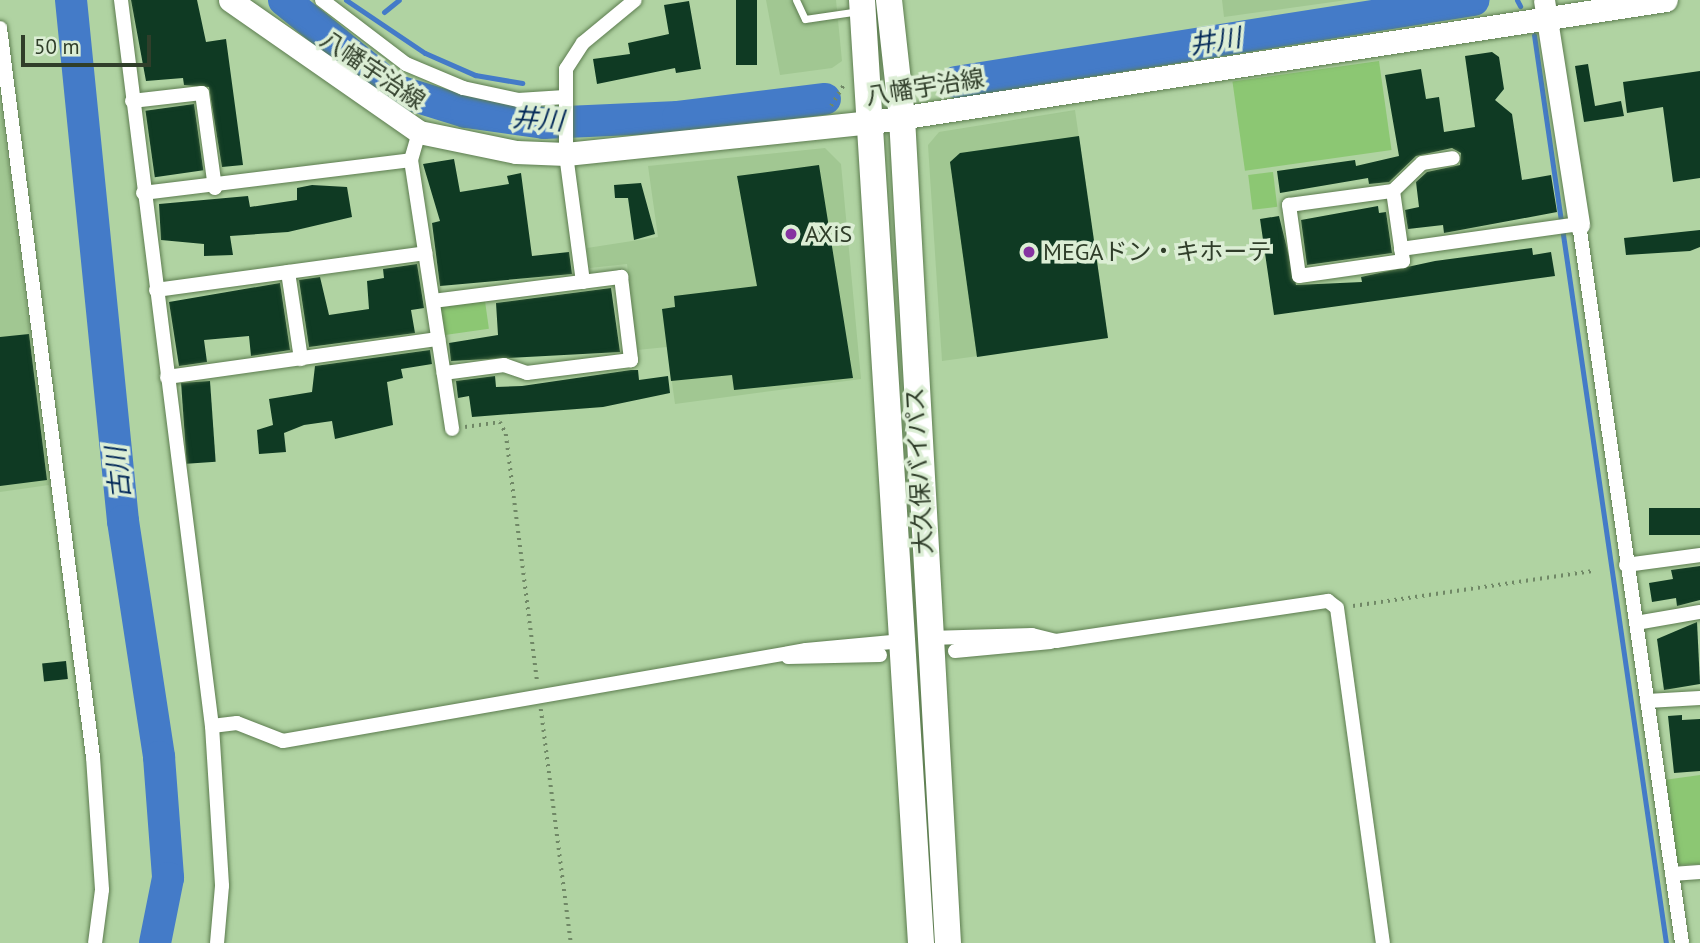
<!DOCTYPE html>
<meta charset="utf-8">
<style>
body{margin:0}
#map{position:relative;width:1700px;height:943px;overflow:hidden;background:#b0d3a2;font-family:"PT Sans","Noto Sans JP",sans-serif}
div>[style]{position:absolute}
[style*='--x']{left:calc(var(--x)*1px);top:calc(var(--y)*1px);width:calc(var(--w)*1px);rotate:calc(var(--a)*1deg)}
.built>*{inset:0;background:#a1c792}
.green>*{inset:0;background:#8cc773;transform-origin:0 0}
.stream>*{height:5px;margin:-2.5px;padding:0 2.5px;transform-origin:2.5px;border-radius:2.5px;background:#447bc8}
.river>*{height:32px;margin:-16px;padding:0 16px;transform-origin:16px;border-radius:16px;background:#447bc8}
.building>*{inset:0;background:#0f3a23;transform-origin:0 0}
.path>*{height:3.5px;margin-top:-1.75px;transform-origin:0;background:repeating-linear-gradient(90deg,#708866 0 2px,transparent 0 7px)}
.roads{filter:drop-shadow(0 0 2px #5d7d50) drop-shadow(0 0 2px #5d7d50)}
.lane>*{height:7px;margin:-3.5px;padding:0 3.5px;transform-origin:3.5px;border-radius:3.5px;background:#fff}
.street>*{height:14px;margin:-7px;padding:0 7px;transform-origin:7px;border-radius:7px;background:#fff}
.secondary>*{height:21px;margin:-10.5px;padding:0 10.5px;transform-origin:10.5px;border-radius:10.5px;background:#fff}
.primary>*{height:23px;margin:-11.5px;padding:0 11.5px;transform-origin:11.5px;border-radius:11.5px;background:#fff}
.highway>*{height:26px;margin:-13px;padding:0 13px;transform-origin:13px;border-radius:13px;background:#fff}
.dots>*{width:19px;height:19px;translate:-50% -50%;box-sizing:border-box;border:4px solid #dceed5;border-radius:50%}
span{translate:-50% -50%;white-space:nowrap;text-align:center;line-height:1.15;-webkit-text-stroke:7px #dceed5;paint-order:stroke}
.street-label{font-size:24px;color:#303e2a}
.poi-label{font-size:24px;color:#303e2a}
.left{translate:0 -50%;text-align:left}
.water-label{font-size:26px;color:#022858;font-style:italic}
.scale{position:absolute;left:21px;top:35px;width:130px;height:32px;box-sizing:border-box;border:4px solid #303e2a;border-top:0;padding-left:9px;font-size:21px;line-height:24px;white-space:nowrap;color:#303e2a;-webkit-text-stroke:5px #dceed5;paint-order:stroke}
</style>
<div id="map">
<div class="built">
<div style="clip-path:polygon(766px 0,836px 0,842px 61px,832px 68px,780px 75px)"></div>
<div style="clip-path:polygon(1222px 0,1347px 0,1224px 17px)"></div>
<div style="clip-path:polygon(0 100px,49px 485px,0 492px)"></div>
<div style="clip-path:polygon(1075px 110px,1108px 338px,942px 361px,928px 145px,939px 132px)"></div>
<div style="clip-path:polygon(825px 148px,841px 164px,861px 379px,675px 404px,667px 347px,637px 350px,627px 264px,590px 268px,587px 248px,658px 237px,648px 166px)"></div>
</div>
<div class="green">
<div style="left:1379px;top:61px;width:90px;height:148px;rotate:82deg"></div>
<div style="left:1273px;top:172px;width:35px;height:25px;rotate:83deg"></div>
<div style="left:485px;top:301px;width:28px;height:46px;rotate:82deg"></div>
<div style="clip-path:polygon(1700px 775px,1700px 864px,1675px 865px,1664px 780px)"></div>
</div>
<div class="stream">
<div style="--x:346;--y:0;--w:95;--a:33.9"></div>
<div style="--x:425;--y:53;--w:55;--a:23.7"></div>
<div style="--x:475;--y:75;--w:48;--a:9.7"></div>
<div style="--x:1517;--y:0;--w:7;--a:63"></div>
<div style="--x:384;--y:12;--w:19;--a:-39"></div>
<div style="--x:1534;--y:35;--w:918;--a:81.73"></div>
</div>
<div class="river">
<div style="--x:71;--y:0;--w:524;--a:84.3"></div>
<div style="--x:123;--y:521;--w:239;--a:81.3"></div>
<div style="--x:159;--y:757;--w:121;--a:85.7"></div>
<div style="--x:168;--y:878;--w:66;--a:101.3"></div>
<div style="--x:284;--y:0;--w:143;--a:39"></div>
<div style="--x:395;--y:90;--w:74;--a:17.2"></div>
<div style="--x:466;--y:112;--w:79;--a:8"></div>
<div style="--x:544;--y:123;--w:134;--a:-2.6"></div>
<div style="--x:678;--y:117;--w:148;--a:-7"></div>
<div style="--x:956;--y:82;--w:524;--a:-9"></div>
</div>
<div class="building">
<div style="clip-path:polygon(131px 0,197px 0,206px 42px,226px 39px,243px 165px,222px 167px,209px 87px,184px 85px,183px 78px,146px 81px)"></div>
<div style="left:736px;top:0;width:21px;height:65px"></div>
<div style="clip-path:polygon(689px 1px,701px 69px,676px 73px,675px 68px,597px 84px,593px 59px,630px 54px,628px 43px,669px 34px,664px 5px)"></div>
<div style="clip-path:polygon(1492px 52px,1499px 57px,1504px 89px,1495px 100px,1512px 114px,1522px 180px,1551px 175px,1557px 212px,1444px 233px,1443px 225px,1408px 229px,1405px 210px,1419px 207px,1416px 182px,1427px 172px,1460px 165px,1461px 153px,1452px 148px,1416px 156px,1389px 182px,1369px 184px,1368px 178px,1280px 193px,1277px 171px,1355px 160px,1356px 166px,1399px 156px,1385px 75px,1421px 69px,1426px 99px,1439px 97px,1444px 132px,1475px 127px,1465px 56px)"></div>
<div style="clip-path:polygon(1588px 64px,1595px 106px,1621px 101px,1624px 116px,1584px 122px,1575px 66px)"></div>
<div style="clip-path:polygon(1700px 71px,1700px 178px,1673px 182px,1663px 107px,1627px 113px,1623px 82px)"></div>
<div style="left:194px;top:104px;width:67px;height:49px;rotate:82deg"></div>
<div style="clip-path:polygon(1079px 136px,1108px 338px,977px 357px,950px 162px,960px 153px)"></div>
<div style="clip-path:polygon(454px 159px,460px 192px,509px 184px,507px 176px,521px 173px,532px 256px,569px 252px,572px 274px,440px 286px,432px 223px,440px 221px,423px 164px)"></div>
<div style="clip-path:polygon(819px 165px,853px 378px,734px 390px,732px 375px,671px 381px,662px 309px,675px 307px,674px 296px,757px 286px,737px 176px)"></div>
<div style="clip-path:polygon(641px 183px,655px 234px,634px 240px,628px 198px,615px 198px,614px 185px)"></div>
<div style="clip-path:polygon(312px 185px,347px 187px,352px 217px,288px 232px,230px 236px,233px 255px,204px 256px,204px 244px,161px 240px,159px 204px,248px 196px,250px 207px,297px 200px,297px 188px)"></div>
<div style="clip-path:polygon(1378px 206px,1379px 213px,1386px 212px,1392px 253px,1307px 265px,1301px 220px)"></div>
<div style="clip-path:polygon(1279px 216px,1296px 285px,1362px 282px,1361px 277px,1435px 261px,1532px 248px,1533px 255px,1551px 252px,1555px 276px,1274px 315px,1260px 219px)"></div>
<div style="clip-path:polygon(1700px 230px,1700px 247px,1690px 251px,1626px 255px,1624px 238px)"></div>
<div style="clip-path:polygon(417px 264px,424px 308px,411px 310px,415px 333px,309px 347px,299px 280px,320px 277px,329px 315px,369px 309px,367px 281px,384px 278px,383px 269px)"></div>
<div style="clip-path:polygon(280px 283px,290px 350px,251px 356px,249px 336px,204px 340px,207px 362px,179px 366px,169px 302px)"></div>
<div style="clip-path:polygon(611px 288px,620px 352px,451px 361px,449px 343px,498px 335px,496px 303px)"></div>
<div style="clip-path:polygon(29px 334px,47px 480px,0 486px,0 337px)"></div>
<div style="clip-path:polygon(430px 350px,432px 364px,401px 369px,403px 378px,387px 382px,393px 425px,335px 439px,332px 421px,304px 425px,284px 433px,286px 452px,259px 454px,257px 430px,273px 425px,269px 399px,312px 392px,315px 366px)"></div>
<div style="clip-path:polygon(631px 370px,638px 370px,639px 380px,668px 376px,670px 393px,603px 407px,472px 417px,469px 396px,458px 398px,456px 381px,495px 376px,496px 387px,522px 386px)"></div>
<div style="left:210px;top:381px;width:81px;height:29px;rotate:86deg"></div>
<div style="left:1700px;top:508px;width:27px;height:51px;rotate:90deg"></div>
<div style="clip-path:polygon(1700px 566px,1700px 600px,1677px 606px,1676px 598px,1652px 602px,1649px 583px,1673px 579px,1671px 570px)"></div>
<div style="clip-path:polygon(1697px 622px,1700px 684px,1664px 690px,1657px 639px)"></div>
<div style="left:66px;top:661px;width:18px;height:24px;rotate:84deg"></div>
<div style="clip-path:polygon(1682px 715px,1682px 720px,1700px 719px,1700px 771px,1674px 773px,1668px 716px)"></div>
</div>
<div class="path">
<div style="--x:831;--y:106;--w:27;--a:-59"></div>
<div style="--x:465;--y:427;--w:35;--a:-8"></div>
<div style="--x:500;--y:422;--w:13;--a:63"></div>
<div style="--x:506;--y:434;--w:249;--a:82.8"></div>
<div style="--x:1353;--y:606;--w:244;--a:-8.3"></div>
<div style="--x:541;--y:709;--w:236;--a:82.7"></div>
</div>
<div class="roads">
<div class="lane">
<div style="--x:796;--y:0;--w:21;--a:65"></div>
<div style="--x:805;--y:19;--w:55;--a:-8.4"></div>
</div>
<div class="street">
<div style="--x:121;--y:0;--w:732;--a:82.86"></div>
<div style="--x:212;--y:726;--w:160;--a:86.4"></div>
<div style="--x:222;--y:886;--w:57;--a:95"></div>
<div style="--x:322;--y:0;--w:106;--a:37.3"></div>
<div style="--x:406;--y:64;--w:62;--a:22.8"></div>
<div style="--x:463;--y:88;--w:56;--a:12.3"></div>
<div style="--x:518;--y:100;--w:47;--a:-3.7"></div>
<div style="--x:0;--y:28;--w:735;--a:82.73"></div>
<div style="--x:93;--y:757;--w:133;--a:86.1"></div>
<div style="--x:102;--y:890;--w:53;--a:97.5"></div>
<div style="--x:132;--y:101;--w:70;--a:-6.5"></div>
<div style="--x:202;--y:93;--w:96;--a:82.2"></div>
<div style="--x:411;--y:160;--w:272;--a:81.3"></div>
<div style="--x:1393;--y:191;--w:71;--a:81.9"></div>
<div style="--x:1403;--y:261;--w:105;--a:171.8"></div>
<div style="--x:1299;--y:276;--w:72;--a:-98"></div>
<div style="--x:1289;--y:205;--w:105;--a:-7.7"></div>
<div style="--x:1393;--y:191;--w:40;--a:-44"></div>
<div style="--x:1422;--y:163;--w:31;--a:-9"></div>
<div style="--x:143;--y:193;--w:270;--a:-7"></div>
<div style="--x:411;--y:160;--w:29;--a:-74"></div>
<div style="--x:1401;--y:249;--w:180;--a:-8"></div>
<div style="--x:1579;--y:224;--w:726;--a:81.85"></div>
<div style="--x:288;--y:272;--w:88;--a:81.5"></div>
<div style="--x:583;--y:282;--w:129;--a:-97.6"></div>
<div style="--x:566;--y:154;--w:85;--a:-90"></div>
<div style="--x:566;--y:69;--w:31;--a:-57"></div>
<div style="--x:583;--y:43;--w:67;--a:-39.6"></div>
<div style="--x:156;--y:290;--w:272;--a:-7.8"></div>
<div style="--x:433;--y:301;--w:190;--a:-7.3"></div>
<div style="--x:621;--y:277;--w:84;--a:83.1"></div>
<div style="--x:631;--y:360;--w:105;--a:172.9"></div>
<div style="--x:527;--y:373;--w:24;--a:-161"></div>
<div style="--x:504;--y:365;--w:61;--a:172.4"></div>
<div style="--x:167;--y:377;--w:274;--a:-8"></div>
<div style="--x:1626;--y:565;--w:75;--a:-7.7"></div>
<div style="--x:1636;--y:623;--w:65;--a:-9.8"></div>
<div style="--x:929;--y:638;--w:103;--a:-1.7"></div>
<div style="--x:1032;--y:635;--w:25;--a:14"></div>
<div style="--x:1056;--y:641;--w:275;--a:-8.4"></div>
<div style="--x:1328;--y:601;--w:11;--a:38"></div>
<div style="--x:1337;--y:608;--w:338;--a:82.2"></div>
<div style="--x:955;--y:651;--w:96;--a:-5.4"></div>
<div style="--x:788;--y:657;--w:92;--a:-1.2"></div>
<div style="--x:1647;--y:701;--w:53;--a:-3.2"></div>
<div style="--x:212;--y:726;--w:25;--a:-7"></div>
<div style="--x:237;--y:723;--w:49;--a:21.4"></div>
<div style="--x:283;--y:741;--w:531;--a:-9.87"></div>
<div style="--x:806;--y:650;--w:97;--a:-5.3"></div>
<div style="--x:1672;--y:874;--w:28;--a:-4"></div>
</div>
<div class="secondary">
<div style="--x:1544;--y:0;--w:227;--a:81.1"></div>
</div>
<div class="primary">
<div style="--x:230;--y:0;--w:231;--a:34.9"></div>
<div style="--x:419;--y:132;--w:99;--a:11.7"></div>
<div style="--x:516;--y:152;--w:50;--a:2.3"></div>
<div style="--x:566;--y:154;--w:309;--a:-6"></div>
<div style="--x:873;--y:122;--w:802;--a:-8.75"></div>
</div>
<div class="highway">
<div style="--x:862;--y:0;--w:945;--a:86.42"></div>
<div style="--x:889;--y:0;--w:119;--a:83.7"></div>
<div style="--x:902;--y:118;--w:826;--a:86.81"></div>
</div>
</div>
<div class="dots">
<div style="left:791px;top:234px;background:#8633a1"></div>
<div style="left:1029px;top:252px;background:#8633a1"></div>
</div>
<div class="street-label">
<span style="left:373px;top:70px;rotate:34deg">八幡宇治線</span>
<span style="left:925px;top:87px;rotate:-9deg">八幡宇治線</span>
<span style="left:919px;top:471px;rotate:-93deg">大久保バイパス</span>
</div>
<div class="poi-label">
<span class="left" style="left:805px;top:234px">AXiS</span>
<span class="left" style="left:1043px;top:252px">MEGAドン・キホーテ</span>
</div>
<div class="water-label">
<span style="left:1215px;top:41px;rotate:-9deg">井川</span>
<span style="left:538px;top:119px;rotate:4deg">井川</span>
<span style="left:118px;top:473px;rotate:-96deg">古川</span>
</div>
<div class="scale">50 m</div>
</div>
